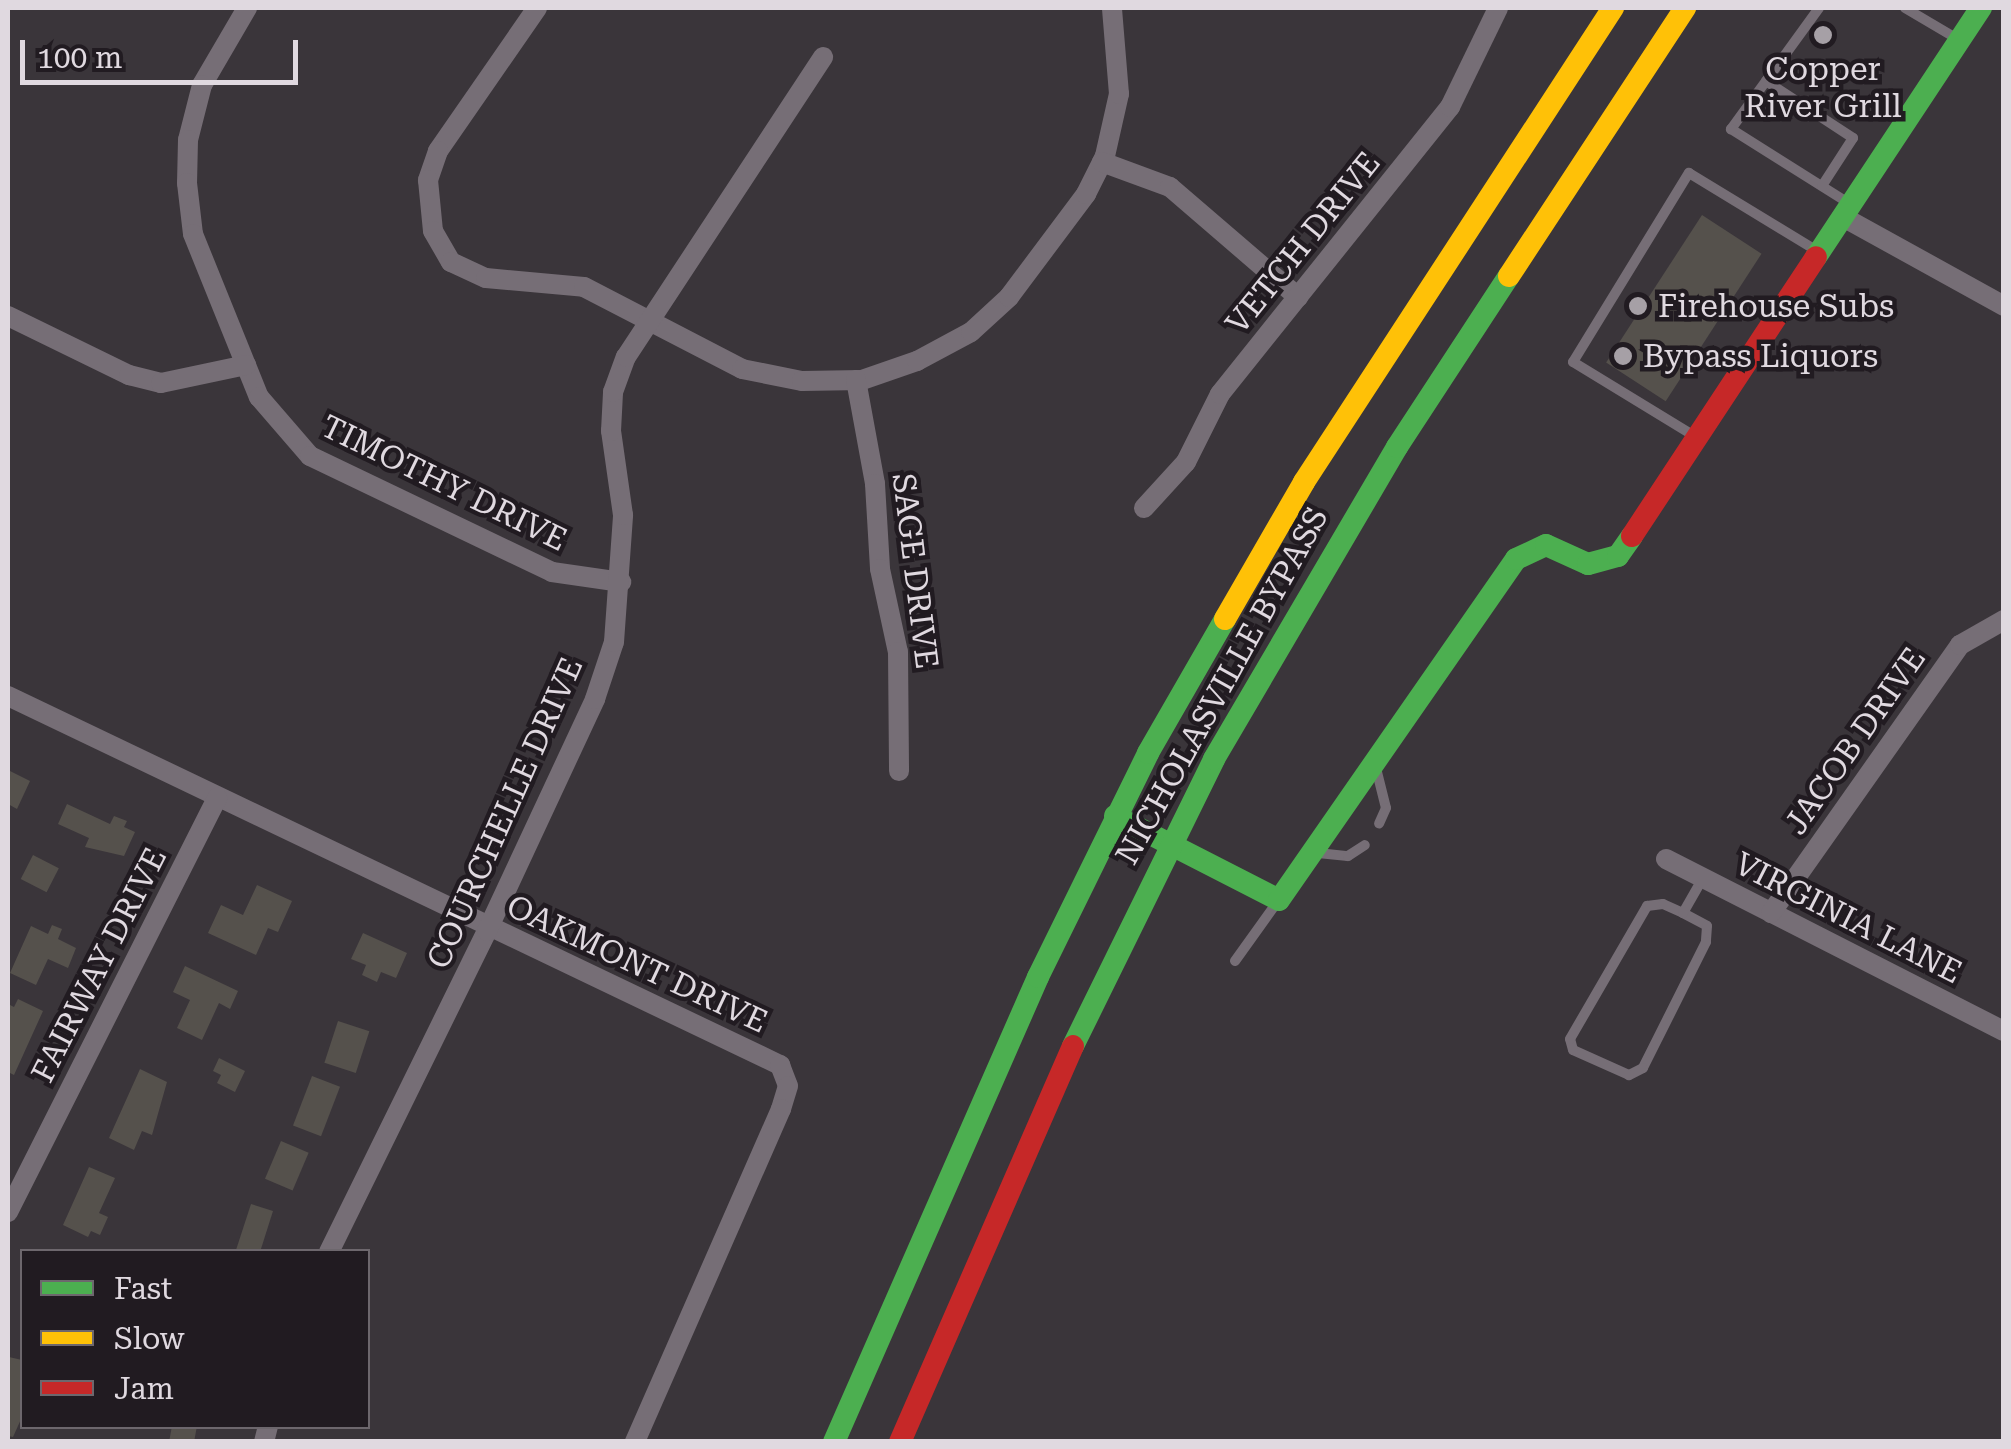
<!DOCTYPE html>
<style>
body{margin:0}
#map{position:relative;width:2011px;height:1449px;overflow:hidden;background:#3a353a;font-family:"Roboto Serif",serif}
div>[style]{position:absolute}
[style*='--x']{left:calc(var(--x)*1px);top:calc(var(--y)*1px);width:calc(var(--w)*1px);rotate:calc(var(--a)*1deg)}
.building>*{inset:0;background:#55514c;transform-origin:0 0}
.lane>*{height:10px;margin:-5px;padding:0 5px;transform-origin:5px;border-radius:5px;background:#766e76}
.street>*{height:20px;margin:-10px;padding:0 10px;transform-origin:10px;border-radius:10px;background:#766e76}
.fast>*{height:22px;margin:-11px;padding:0 11px;transform-origin:11px;border-radius:11px;background:#4caf50}
.slow>*{height:22px;margin:-11px;padding:0 11px;transform-origin:11px;border-radius:11px;background:#ffc107}
.jam>*{height:22px;margin:-11px;padding:0 11px;transform-origin:11px;border-radius:11px;background:#c62828}
.dots>*{width:28px;height:28px;translate:-50% -50%;box-sizing:border-box;border:5px solid #211b21;border-radius:50%}
span{translate:-50% -50%;white-space:nowrap;text-align:center;line-height:1.15;-webkit-text-stroke:9px #211b21;paint-order:stroke}
.poi-label{font-size:32px;color:#e0d9e0}
.left{translate:0 -50%;text-align:left}
.street-label{font-size:32px;color:#e0d9e0}
.frame{position:absolute;inset:0;border:10px solid #e0d9e0;pointer-events:none}
.legend{position:absolute;left:20px;top:1249px;width:350px;height:180px;box-sizing:border-box;background:#211b21;border:2px solid #6d676d;margin:0;padding:12px 18px;list-style:none;font-size:30px;color:#e0d9e0}
.legend li{display:flex;align-items:center;gap:20px;height:50px}
.legend b{width:50px;border:2px solid #6d676d}
.scale{position:absolute;left:20px;top:40px;width:278px;height:45px;box-sizing:border-box;border:5px solid #e0d9e0;border-top:0;padding-left:12px;font-size:30px;line-height:35px;white-space:nowrap;color:#e0d9e0;-webkit-text-stroke:8px #211b21;paint-order:stroke}
</style>
<div id="map">
<div class="building">
<div style="left:1702px;top:215px;width:71px;height:176px;rotate:33deg"></div>
<div style="clip-path:polygon(8px 770px,30px 781px,17px 809px,8px 804px)"></div>
<div style="clip-path:polygon(67px 804px,110px 824px,114px 816px,127px 821px,124px 827px,135px 832px,124px 856px,85px 847px,89px 838px,58px 824px)"></div>
<div style="left:33px;top:855px;width:29px;height:27px;rotate:27deg"></div>
<div style="clip-path:polygon(257px 885px,292px 901px,278px 932px,268px 928px,256px 955px,208px 933px,221px 905px,243px 915px)"></div>
<div style="clip-path:polygon(52px 925px,62px 929px,58px 939px,76px 948px,68px 968px,48px 959px,36px 985px,10px 973px,31px 926px,48px 934px)"></div>
<div style="clip-path:polygon(363px 933px,407px 953px,396px 978px,381px 972px,377px 982px,362px 975px,366px 965px,351px 959px)"></div>
<div style="clip-path:polygon(185px 966px,238px 991px,230px 1009px,219px 1003px,202px 1040px,177px 1028px,190px 1000px,173px 992px)"></div>
<div style="clip-path:polygon(18px 999px,43px 1011px,14px 1075px,8px 1072px,8px 1004px,14px 1007px)"></div>
<div style="left:338px;top:1021px;width:33px;height:44px;rotate:18deg"></div>
<div style="clip-path:polygon(219px 1058px,245px 1071px,235px 1092px,217px 1083px,221px 1075px,213px 1071px)"></div>
<div style="clip-path:polygon(140px 1069px,167px 1082px,152px 1135px,142px 1131px,134px 1150px,109px 1138px)"></div>
<div style="left:312px;top:1076px;width:30px;height:53px;rotate:21deg"></div>
<div style="left:281px;top:1141px;width:30px;height:41px;rotate:23deg"></div>
<div style="clip-path:polygon(89px 1167px,115px 1178px,99px 1213px,108px 1217px,100px 1235px,91px 1231px,88px 1237px,63px 1225px)"></div>
<div style="clip-path:polygon(251px 1204px,273px 1211px,260px 1252px,242px 1252px,236px 1250px)"></div>
<div style="clip-path:polygon(9px 1357px,22px 1360px,22px 1417px,13px 1437px,8px 1436px)"></div>
<div style="clip-path:polygon(172px 1426px,197px 1426px,194px 1442px,169px 1442px)"></div>
</div>
<div class="lane">
<div style="--x:1819;--y:8;--w:150;--a:126"></div>
<div style="--x:1731;--y:129;--w:141;--a:32.2"></div>
<div style="--x:1905;--y:8;--w:59;--a:30.5"></div>
<div style="--x:1766;--y:81;--w:104;--a:33.2"></div>
<div style="--x:1853;--y:138;--w:57;--a:122.9"></div>
<div style="--x:1696;--y:437;--w:144;--a:-148.6"></div>
<div style="--x:1573;--y:362;--w:222;--a:-58.5"></div>
<div style="--x:1689;--y:173;--w:152;--a:31.3"></div>
<div style="--x:1376;--y:768;--w:41;--a:76"></div>
<div style="--x:1386;--y:808;--w:17;--a:114"></div>
<div style="--x:1318;--y:853;--w:30;--a:6"></div>
<div style="--x:1348;--y:856;--w:20;--a:-33"></div>
<div style="--x:1683;--y:913;--w:27;--a:28"></div>
<div style="--x:1707;--y:926;--w:16;--a:94"></div>
<div style="--x:1706;--y:942;--w:141;--a:116.6"></div>
<div style="--x:1643;--y:1068;--w:16;--a:153"></div>
<div style="--x:1629;--y:1075;--w:61;--a:-155.9"></div>
<div style="--x:1573;--y:1050;--w:11;--a:-105"></div>
<div style="--x:1570;--y:1039;--w:154;--a:-59.9"></div>
<div style="--x:1647;--y:906;--w:16;--a:-7"></div>
<div style="--x:1663;--y:904;--w:22;--a:24"></div>
<div style="--x:1683;--y:913;--w:40;--a:-60.3"></div>
<div style="--x:1235;--y:961;--w:74;--a:-54.4"></div>
</div>
<div class="street">
<div style="--x:247;--y:8;--w:89;--a:120.3"></div>
<div style="--x:202;--y:85;--w:57;--a:104.3"></div>
<div style="--x:188;--y:140;--w:43;--a:91.3"></div>
<div style="--x:187;--y:183;--w:51;--a:83.3"></div>
<div style="--x:193;--y:234;--w:176;--a:68"></div>
<div style="--x:259;--y:397;--w:78;--a:49.2"></div>
<div style="--x:310;--y:456;--w:268;--a:25.6"></div>
<div style="--x:552;--y:572;--w:70;--a:8.2"></div>
<div style="--x:537;--y:8;--w:174;--a:124.7"></div>
<div style="--x:438;--y:151;--w:31;--a:109"></div>
<div style="--x:428;--y:180;--w:51;--a:84.4"></div>
<div style="--x:433;--y:231;--w:36;--a:60"></div>
<div style="--x:451;--y:262;--w:38;--a:25"></div>
<div style="--x:486;--y:278;--w:98;--a:5.2"></div>
<div style="--x:584;--y:287;--w:178;--a:27.4"></div>
<div style="--x:742;--y:369;--w:61;--a:11.3"></div>
<div style="--x:802;--y:381;--w:60;--a:-1"></div>
<div style="--x:862;--y:380;--w:58;--a:-19.1"></div>
<div style="--x:917;--y:361;--w:61;--a:-28.2"></div>
<div style="--x:971;--y:332;--w:52;--a:-42.6"></div>
<div style="--x:1009;--y:297;--w:129;--a:-53.2"></div>
<div style="--x:1086;--y:194;--w:42;--a:-63.4"></div>
<div style="--x:1105;--y:156;--w:64;--a:-77.3"></div>
<div style="--x:1119;--y:94;--w:86;--a:-94.7"></div>
<div style="--x:1102;--y:162;--w:72;--a:20.2"></div>
<div style="--x:1170;--y:187;--w:169;--a:40.7"></div>
<div style="--x:1843;--y:217;--w:184;--a:28.9"></div>
<div style="--x:8;--y:316;--w:135;--a:26"></div>
<div style="--x:129;--y:375;--w:33;--a:14"></div>
<div style="--x:161;--y:383;--w:87;--a:-12"></div>
<div style="--x:856;--y:380;--w:106;--a:79.6"></div>
<div style="--x:875;--y:484;--w:85;--a:86.6"></div>
<div style="--x:880;--y:569;--w:85;--a:77.8"></div>
<div style="--x:898;--y:652;--w:119;--a:89.5"></div>
<div style="--x:1144;--y:508;--w:62;--a:-47.6"></div>
<div style="--x:1186;--y:462;--w:76;--a:-63.4"></div>
<div style="--x:1220;--y:394;--w:368;--a:-51.3"></div>
<div style="--x:1450;--y:107;--w:110;--a:-64.1"></div>
<div style="--x:8;--y:696;--w:856;--a:25.55"></div>
<div style="--x:780;--y:1065;--w:22;--a:69"></div>
<div style="--x:788;--y:1086;--w:24;--a:107"></div>
<div style="--x:781;--y:1109;--w:364;--a:113.7"></div>
<div style="--x:1666;--y:859;--w:379;--a:27"></div>
<div style="--x:1771;--y:913;--w:328;--a:-54.8"></div>
<div style="--x:1960;--y:645;--w:51;--a:-29.6"></div>
<div style="--x:8;--y:1212;--w:464;--a:-63.2"></div>
<div style="--x:329;--y:1252;--w:358;--a:-63.8"></div>
<div style="--x:487;--y:931;--w:256;--a:-65"></div>
<div style="--x:595;--y:699;--w:60;--a:-71.6"></div>
<div style="--x:614;--y:642;--w:127;--a:-85.9"></div>
<div style="--x:623;--y:515;--w:85;--a:-98.1"></div>
<div style="--x:611;--y:431;--w:39;--a:-87"></div>
<div style="--x:613;--y:392;--w:37;--a:-70"></div>
<div style="--x:626;--y:357;--w:359;--a:-56.7"></div>
<div style="--x:264;--y:1442;--w:16;--a:-76"></div>
</div>
<div class="fast">
<div style="--x:1816;--y:257;--w:299;--a:-56.5"></div>
<div style="--x:1115;--y:816;--w:184;--a:27.1"></div>
<div style="--x:1279;--y:900;--w:415;--a:-55.2"></div>
<div style="--x:1516;--y:559;--w:33;--a:-25"></div>
<div style="--x:1546;--y:545;--w:46;--a:24.3"></div>
<div style="--x:1588;--y:564;--w:31;--a:-15"></div>
<div style="--x:1618;--y:556;--w:24;--a:-55"></div>
<div style="--x:1073;--y:1046;--w:320;--a:-63.8"></div>
<div style="--x:1214;--y:759;--w:362;--a:-59.6"></div>
<div style="--x:1397;--y:447;--w:204;--a:-56.8"></div>
<div style="--x:834;--y:1442;--w:508;--a:-66.31"></div>
<div style="--x:1038;--y:977;--w:250;--a:-63.8"></div>
<div style="--x:1148;--y:753;--w:155;--a:-60.1"></div>
</div>
<div class="slow">
<div style="--x:1509;--y:276;--w:321;--a:-56.7"></div>
<div style="--x:1225;--y:619;--w:158;--a:-60"></div>
<div style="--x:1304;--y:482;--w:566;--a:-56.9"></div>
</div>
<div class="jam">
<div style="--x:1632;--y:536;--w:334;--a:-56.6"></div>
<div style="--x:900;--y:1442;--w:432;--a:-66.4"></div>
</div>
<div class="dots">
<div style="left:1823px;top:35px;background:#a6a0a6"></div>
<div style="left:1638px;top:306px;background:#a6a0a6"></div>
<div style="left:1623px;top:356px;background:#a6a0a6"></div>
</div>
<div class="poi-label">
<span style="left:1823px;top:88px">Copper<br>River Grill</span>
<span class="left" style="left:1658px;top:306px">Firehouse Subs</span>
<span class="left" style="left:1643px;top:356px">Bypass Liquors</span>
</div>
<div class="street-label">
<span style="left:1303px;top:243px;rotate:-51deg">VETCH DRIVE</span>
<span style="left:444px;top:483px;rotate:26deg">TIMOTHY DRIVE</span>
<span style="left:915px;top:571px;rotate:83deg">SAGE DRIVE</span>
<span style="left:1222px;top:686px;rotate:-61deg">NICHOLASVILLE BYPASS</span>
<span style="left:1855px;top:741px;rotate:-55deg">JACOB DRIVE</span>
<span style="left:505px;top:813px;rotate:-66deg">COURCHELLE DRIVE</span>
<span style="left:1848px;top:918px;rotate:27deg">VIRGINIA LANE</span>
<span style="left:637px;top:964px;rotate:25deg">OAKMONT DRIVE</span>
<span style="left:99px;top:965px;rotate:-63deg">FAIRWAY DRIVE</span>
</div>
<div class="frame"></div>
<ul class="legend">
<li><b style="height:12px;background:#4caf50"></b>Fast</li>
<li><b style="height:12px;background:#ffc107"></b>Slow</li>
<li><b style="height:12px;background:#c62828"></b>Jam</li>
</ul>
<div class="scale">100 m</div>
</div>
